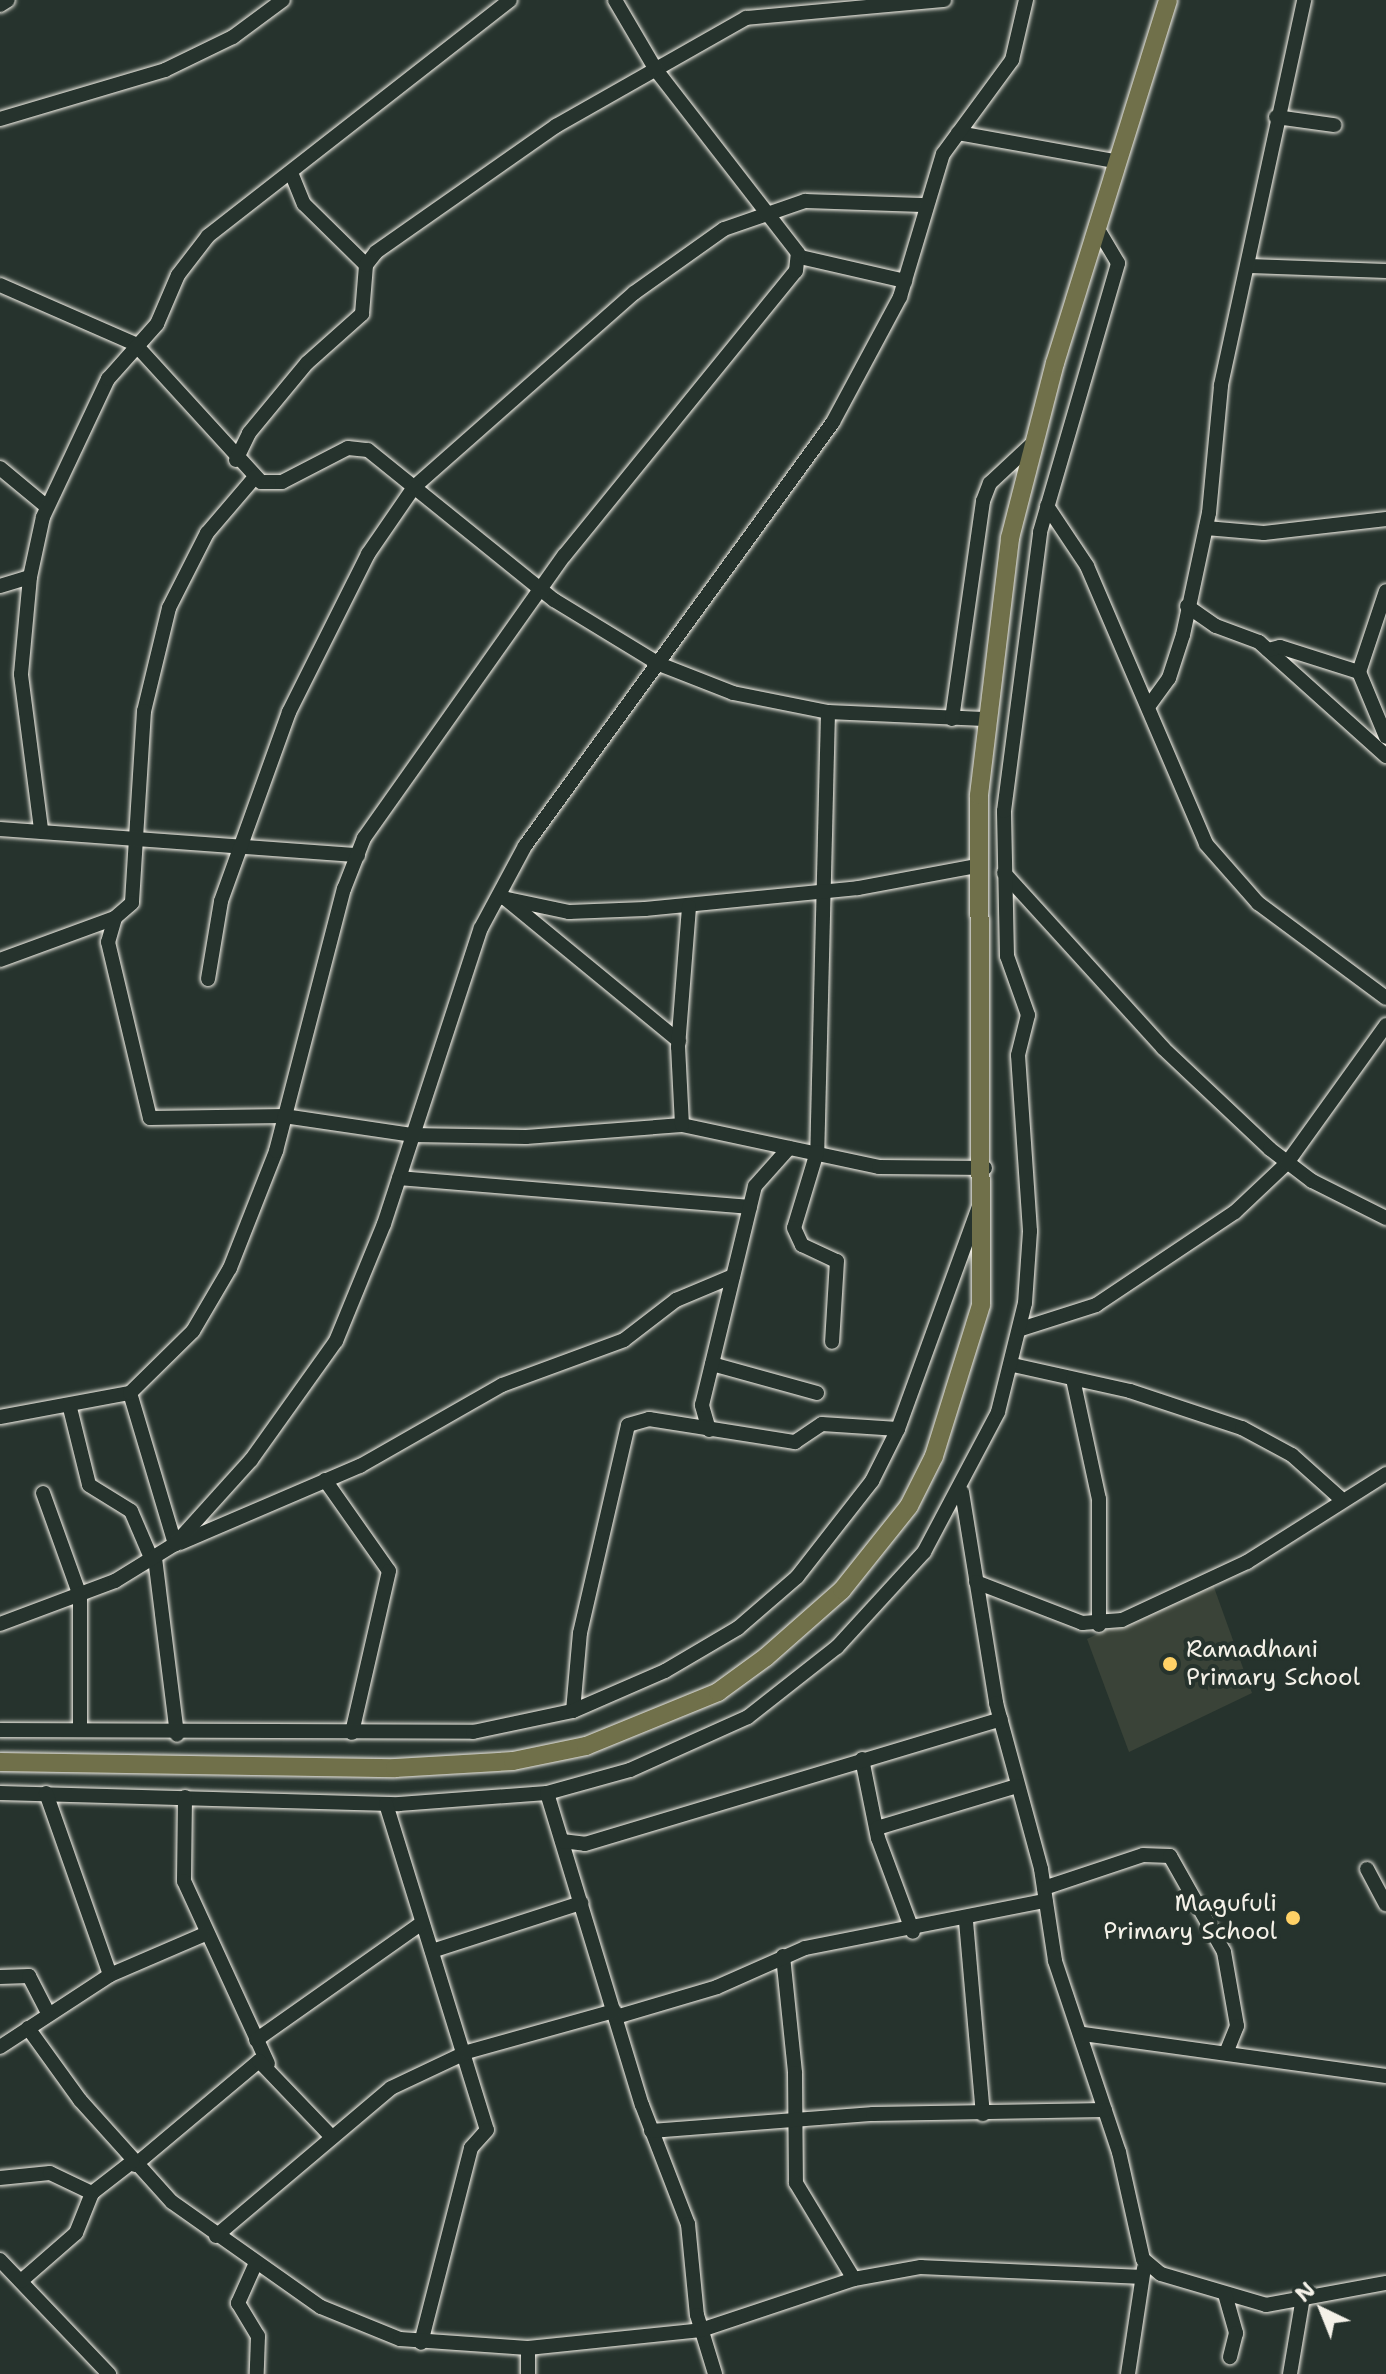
<!DOCTYPE html>
<style>
body{margin:0}
#map{position:relative;width:1386px;height:2374px;overflow:hidden;background:#26332d;font-family:"Shantell Sans",sans-serif}
div>[style]{position:absolute}
[style*='--x']{left:calc(var(--x)*1px);top:calc(var(--y)*1px);width:calc(var(--w)*1px);rotate:calc(var(--a)*1deg)}
.built>*{inset:0;background:#3a4338}
.roads{filter:drop-shadow(0 0 2px #f4f1e8) drop-shadow(0 0 2px #f4f1e8)}
.minor>*{height:14px;margin:-7px;padding:0 7px;transform-origin:7px;border-radius:7px;background:#26332d}
.major>*{height:18px;margin:-9px;padding:0 9px;transform-origin:9px;border-radius:9px;background:#70704a}
.dots>*{width:22px;height:22px;translate:-50% -50%;box-sizing:border-box;border:4px solid #26332d;border-radius:50%}
span{translate:-50% -50%;white-space:nowrap;text-align:center;line-height:1.15;-webkit-text-stroke:8px #26332d;paint-order:stroke}
.poi-label{font-size:24px;color:#f4f1e8}
.left{translate:0 -50%;text-align:left}
.right{translate:-100% -50%;text-align:right}
.north{position:absolute;left:1282px;top:2270px;width:80px;height:80px;-webkit-text-stroke:6px #26332d;paint-order:stroke;rotate:317deg;font-size:22px;font-weight:700;line-height:32px;text-align:center;color:#f4f1e8}
.north::after{content:'';display:block;margin:auto;width:28px;height:36px;background:#f4f1e8;clip-path:polygon(50% 0,100% 100%,50% 72%,0 100%)}
</style>
<div id="map">
<div class="built">
<div style="clip-path:polygon(1211px 1579px,1252px 1693px,1129px 1752px,1087px 1639px)"></div>
</div>
<div class="roads">
<div class="minor">
<div style="--x:0;--y:5;--w:9;--a:-32"></div>
<div style="--x:1276;--y:117;--w:59;--a:7.9"></div>
<div style="--x:0;--y:119;--w:172;--a:-16.5"></div>
<div style="--x:165;--y:70;--w:76;--a:-25.9"></div>
<div style="--x:233;--y:37;--w:62;--a:-36.5"></div>
<div style="--x:958;--y:133;--w:158;--a:10.2"></div>
<div style="--x:292;--y:175;--w:31;--a:68"></div>
<div style="--x:304;--y:204;--w:87;--a:44.5"></div>
<div style="--x:800;--y:257;--w:108;--a:12.9"></div>
<div style="--x:1250;--y:266;--w:136;--a:2.1"></div>
<div style="--x:0;--y:285;--w:147;--a:23.6"></div>
<div style="--x:135;--y:344;--w:187;--a:47.6"></div>
<div style="--x:261;--y:482;--w:21;--a:0"></div>
<div style="--x:282;--y:482;--w:74;--a:-27.3"></div>
<div style="--x:348;--y:448;--w:20;--a:6"></div>
<div style="--x:368;--y:450;--w:239;--a:38.9"></div>
<div style="--x:554;--y:600;--w:123;--a:31.4"></div>
<div style="--x:659;--y:664;--w:79;--a:21.4"></div>
<div style="--x:733;--y:693;--w:97;--a:11.3"></div>
<div style="--x:828;--y:712;--w:156;--a:2.6"></div>
<div style="--x:236;--y:460;--w:30;--a:-64"></div>
<div style="--x:249;--y:433;--w:91;--a:-50.4"></div>
<div style="--x:307;--y:363;--w:74;--a:-41.7"></div>
<div style="--x:362;--y:314;--w:49;--a:-85.3"></div>
<div style="--x:366;--y:265;--w:16;--a:-52"></div>
<div style="--x:376;--y:252;--w:220;--a:-35"></div>
<div style="--x:556;--y:126;--w:219;--a:-29.6"></div>
<div style="--x:746;--y:18;--w:199;--a:-5.2"></div>
<div style="--x:0;--y:468;--w:61;--a:39.7"></div>
<div style="--x:255;--y:477;--w:74;--a:130.6"></div>
<div style="--x:207;--y:533;--w:84;--a:116.9"></div>
<div style="--x:169;--y:608;--w:106;--a:103.6"></div>
<div style="--x:144;--y:711;--w:192;--a:93.6"></div>
<div style="--x:132;--y:903;--w:23;--a:139"></div>
<div style="--x:115;--y:918;--w:25;--a:106"></div>
<div style="--x:108;--y:942;--w:181;--a:76.6"></div>
<div style="--x:150;--y:1118;--w:134;--a:-0.9"></div>
<div style="--x:284;--y:1116;--w:129;--a:8.4"></div>
<div style="--x:412;--y:1135;--w:114;--a:1"></div>
<div style="--x:526;--y:1137;--w:156;--a:-4.4"></div>
<div style="--x:682;--y:1125;--w:201;--a:12"></div>
<div style="--x:879;--y:1167;--w:106;--a:0.5"></div>
<div style="--x:1047;--y:506;--w:72;--a:56.3"></div>
<div style="--x:1087;--y:566;--w:302;--a:66.8"></div>
<div style="--x:1206;--y:844;--w:79;--a:48.6"></div>
<div style="--x:1258;--y:903;--w:159;--a:36.6"></div>
<div style="--x:1206;--y:528;--w:58;--a:4.9"></div>
<div style="--x:1264;--y:533;--w:123;--a:-6.5"></div>
<div style="--x:0;--y:586;--w:31;--a:-17"></div>
<div style="--x:1187;--y:606;--w:35;--a:35"></div>
<div style="--x:1216;--y:626;--w:46;--a:20.4"></div>
<div style="--x:1259;--y:642;--w:171;--a:41.9"></div>
<div style="--x:1268;--y:650;--w:12;--a:-14"></div>
<div style="--x:1280;--y:647;--w:83;--a:17.6"></div>
<div style="--x:1359;--y:672;--w:70;--a:67.4"></div>
<div style="--x:1359;--y:672;--w:85;--a:-71.6"></div>
<div style="--x:1148;--y:707;--w:36;--a:-54"></div>
<div style="--x:1169;--y:678;--w:45;--a:-72"></div>
<div style="--x:1183;--y:635;--w:125;--a:-78"></div>
<div style="--x:1209;--y:513;--w:129;--a:-84.6"></div>
<div style="--x:1221;--y:385;--w:394;--a:-77.8"></div>
<div style="--x:828;--y:712;--w:440;--a:91.4"></div>
<div style="--x:817;--y:1152;--w:79;--a:106.8"></div>
<div style="--x:794;--y:1228;--w:19;--a:65"></div>
<div style="--x:802;--y:1245;--w:38;--a:25"></div>
<div style="--x:837;--y:1261;--w:81;--a:93.5"></div>
<div style="--x:952;--y:719;--w:220;--a:-81.9"></div>
<div style="--x:983;--y:501;--w:19;--a:-69"></div>
<div style="--x:990;--y:483;--w:60;--a:-43"></div>
<div style="--x:0;--y:829;--w:359;--a:4.2"></div>
<div style="--x:41;--y:829;--w:156;--a:-97.4"></div>
<div style="--x:21;--y:674;--w:97;--a:-84.7"></div>
<div style="--x:30;--y:577;--w:61;--a:-77.8"></div>
<div style="--x:43;--y:517;--w:153;--a:-64.8"></div>
<div style="--x:108;--y:379;--w:74;--a:-48.3"></div>
<div style="--x:157;--y:324;--w:53;--a:-66.8"></div>
<div style="--x:178;--y:275;--w:49;--a:-52.4"></div>
<div style="--x:208;--y:236;--w:383;--a:-38"></div>
<div style="--x:1004;--y:873;--w:236;--a:47.7"></div>
<div style="--x:1163;--y:1048;--w:147;--a:43.3"></div>
<div style="--x:1270;--y:1149;--w:53;--a:37.3"></div>
<div style="--x:1312;--y:1181;--w:83;--a:26.6"></div>
<div style="--x:498;--y:897;--w:73;--a:11.9"></div>
<div style="--x:569;--y:912;--w:76;--a:-2.3"></div>
<div style="--x:645;--y:909;--w:214;--a:-5.6"></div>
<div style="--x:858;--y:888;--w:121;--a:-10.5"></div>
<div style="--x:506;--y:899;--w:224;--a:39.4"></div>
<div style="--x:0;--y:960;--w:122;--a:-20.1"></div>
<div style="--x:208;--y:979;--w:79;--a:-80.5"></div>
<div style="--x:221;--y:901;--w:201;--a:-70.2"></div>
<div style="--x:289;--y:712;--w:177;--a:-63.4"></div>
<div style="--x:368;--y:554;--w:81;--a:-55.5"></div>
<div style="--x:414;--y:487;--w:293;--a:-41.4"></div>
<div style="--x:634;--y:293;--w:110;--a:-35.4"></div>
<div style="--x:724;--y:229;--w:86;--a:-19.1"></div>
<div style="--x:805;--y:201;--w:117;--a:2"></div>
<div style="--x:682;--y:1125;--w:78;--a:-92.9"></div>
<div style="--x:678;--y:1047;--w:141;--a:-85.5"></div>
<div style="--x:399;--y:1178;--w:352;--a:4.7"></div>
<div style="--x:1021;--y:1329;--w:79;--a:-17.7"></div>
<div style="--x:1096;--y:1305;--w:167;--a:-33.8"></div>
<div style="--x:1235;--y:1212;--w:71;--a:-43.3"></div>
<div style="--x:1287;--y:1163;--w:170;--a:-54.3"></div>
<div style="--x:712;--y:1364;--w:109;--a:15.4"></div>
<div style="--x:1013;--y:1365;--w:120;--a:12.5"></div>
<div style="--x:1130;--y:1391;--w:118;--a:18.3"></div>
<div style="--x:1242;--y:1428;--w:57;--a:28.4"></div>
<div style="--x:1292;--y:1455;--w:63;--a:41.8"></div>
<div style="--x:1073;--y:1379;--w:123;--a:77.8"></div>
<div style="--x:1099;--y:1499;--w:126;--a:90"></div>
<div style="--x:130;--y:1393;--w:158;--a:73.4"></div>
<div style="--x:70;--y:1408;--w:79;--a:76.1"></div>
<div style="--x:89;--y:1485;--w:49;--a:31.8"></div>
<div style="--x:131;--y:1511;--w:53;--a:66.8"></div>
<div style="--x:0;--y:1417;--w:132;--a:-10.5"></div>
<div style="--x:130;--y:1393;--w:88;--a:-44.5"></div>
<div style="--x:193;--y:1331;--w:73;--a:-59.6"></div>
<div style="--x:230;--y:1268;--w:126;--a:-68.5"></div>
<div style="--x:276;--y:1151;--w:271;--a:-75.5"></div>
<div style="--x:344;--y:889;--w:55;--a:-68.6"></div>
<div style="--x:364;--y:838;--w:346;--a:-54.7"></div>
<div style="--x:564;--y:556;--w:367;--a:-50.9"></div>
<div style="--x:796;--y:271;--w:18;--a:-84"></div>
<div style="--x:798;--y:253;--w:232;--a:-127.8"></div>
<div style="--x:656;--y:70;--w:81;--a:-120.4"></div>
<div style="--x:709;--y:1430;--w:26;--a:-106"></div>
<div style="--x:702;--y:1405;--w:225;--a:-76.4"></div>
<div style="--x:755;--y:1186;--w:51;--a:-48.2"></div>
<div style="--x:325;--y:1480;--w:111;--a:54.9"></div>
<div style="--x:389;--y:1571;--w:166;--a:102.9"></div>
<div style="--x:962;--y:1492;--w:214;--a:80.8"></div>
<div style="--x:996;--y:1703;--w:172;--a:74.8"></div>
<div style="--x:1041;--y:1869;--w:93;--a:81.3"></div>
<div style="--x:1055;--y:1961;--w:201;--a:71.5"></div>
<div style="--x:1119;--y:2152;--w:110;--a:77.4"></div>
<div style="--x:1143;--y:2259;--w:23;--a:40"></div>
<div style="--x:1161;--y:2274;--w:109;--a:16.4"></div>
<div style="--x:1266;--y:2305;--w:122;--a:-10.4"></div>
<div style="--x:43;--y:1493;--w:109;--a:70.2"></div>
<div style="--x:80;--y:1596;--w:134;--a:90"></div>
<div style="--x:180;--y:1543;--w:196;--a:-23.2"></div>
<div style="--x:360;--y:1466;--w:163;--a:-29.7"></div>
<div style="--x:502;--y:1385;--w:130;--a:-20.2"></div>
<div style="--x:624;--y:1340;--w:66;--a:-37.6"></div>
<div style="--x:676;--y:1300;--w:62;--a:-22.8"></div>
<div style="--x:155;--y:1558;--w:178;--a:82.9"></div>
<div style="--x:976;--y:1582;--w:114;--a:21.1"></div>
<div style="--x:1082;--y:1623;--w:40;--a:-4.3"></div>
<div style="--x:1122;--y:1620;--w:138;--a:-24.9"></div>
<div style="--x:1247;--y:1562;--w:165;--a:-32.3"></div>
<div style="--x:0;--y:1624;--w:123;--a:-20.5"></div>
<div style="--x:115;--y:1581;--w:70;--a:-31.7"></div>
<div style="--x:175;--y:1544;--w:113;--a:-47.9"></div>
<div style="--x:251;--y:1460;--w:146;--a:-54.5"></div>
<div style="--x:336;--y:1341;--w:126;--a:-67.7"></div>
<div style="--x:384;--y:1224;--w:311;--a:-71.9"></div>
<div style="--x:481;--y:928;--w:93;--a:-61.8"></div>
<div style="--x:525;--y:846;--w:524;--a:-54"></div>
<div style="--x:833;--y:422;--w:142;--a:-61.8"></div>
<div style="--x:900;--y:297;--w:149;--a:-73.3"></div>
<div style="--x:943;--y:154;--w:117;--a:-53.7"></div>
<div style="--x:1012;--y:60;--w:62;--a:-76.9"></div>
<div style="--x:573;--y:1711;--w:78;--a:-84.9"></div>
<div style="--x:580;--y:1633;--w:213;--a:-77"></div>
<div style="--x:628;--y:1425;--w:22;--a:-16"></div>
<div style="--x:649;--y:1419;--w:148;--a:9"></div>
<div style="--x:795;--y:1442;--w:32;--a:-34"></div>
<div style="--x:822;--y:1424;--w:76;--a:3.8"></div>
<div style="--x:0;--y:1730;--w:473;--a:0.2"></div>
<div style="--x:473;--y:1732;--w:102;--a:-11.9"></div>
<div style="--x:573;--y:1711;--w:100;--a:-23.5"></div>
<div style="--x:665;--y:1671;--w:85;--a:-30.5"></div>
<div style="--x:738;--y:1628;--w:78;--a:-40.8"></div>
<div style="--x:797;--y:1577;--w:122;--a:-52"></div>
<div style="--x:872;--y:1481;--w:58;--a:-63.4"></div>
<div style="--x:898;--y:1429;--w:237;--a:-70"></div>
<div style="--x:862;--y:1759;--w:81;--a:78.6"></div>
<div style="--x:878;--y:1838;--w:100;--a:69.6"></div>
<div style="--x:0;--y:1793;--w:399;--a:1.6"></div>
<div style="--x:399;--y:1804;--w:148;--a:-4.3"></div>
<div style="--x:547;--y:1793;--w:86;--a:-15.5"></div>
<div style="--x:630;--y:1770;--w:129;--a:-24.2"></div>
<div style="--x:748;--y:1717;--w:113;--a:-38.2"></div>
<div style="--x:837;--y:1647;--w:129;--a:-47.5"></div>
<div style="--x:924;--y:1552;--w:158;--a:-62.1"></div>
<div style="--x:998;--y:1412;--w:112;--a:-76.1"></div>
<div style="--x:1025;--y:1303;--w:72;--a:-86"></div>
<div style="--x:1030;--y:1231;--w:176;--a:-93.9"></div>
<div style="--x:1018;--y:1055;--w:41;--a:-76"></div>
<div style="--x:1028;--y:1015;--w:63;--a:-109.6"></div>
<div style="--x:1007;--y:956;--w:145;--a:-91.2"></div>
<div style="--x:1004;--y:811;--w:281;--a:-82.6"></div>
<div style="--x:1040;--y:532;--w:280;--a:-73.8"></div>
<div style="--x:1118;--y:263;--w:43;--a:-120.7"></div>
<div style="--x:46;--y:1793;--w:193;--a:70.6"></div>
<div style="--x:547;--y:1793;--w:326;--a:73.1"></div>
<div style="--x:642;--y:2105;--w:128;--a:68.9"></div>
<div style="--x:688;--y:2224;--w:91;--a:84.4"></div>
<div style="--x:697;--y:2315;--w:62;--a:73"></div>
<div style="--x:185;--y:1797;--w:84;--a:90.7"></div>
<div style="--x:184;--y:1881;--w:201;--a:65.3"></div>
<div style="--x:386;--y:1804;--w:341;--a:72.8"></div>
<div style="--x:487;--y:2130;--w:24;--a:132"></div>
<div style="--x:471;--y:2148;--w:201;--a:104.4"></div>
<div style="--x:877;--y:1828;--w:146;--a:-16.7"></div>
<div style="--x:562;--y:1841;--w:23;--a:7"></div>
<div style="--x:585;--y:1844;--w:434;--a:-16.7"></div>
<div style="--x:1367;--y:1869;--w:40;--a:62"></div>
<div style="--x:1044;--y:1888;--w:104;--a:-18.4"></div>
<div style="--x:1143;--y:1855;--w:27;--a:2"></div>
<div style="--x:1170;--y:1856;--w:110;--a:60.6"></div>
<div style="--x:1224;--y:1952;--w:75;--a:80"></div>
<div style="--x:1237;--y:2026;--w:29;--a:112"></div>
<div style="--x:966;--y:1921;--w:194;--a:85"></div>
<div style="--x:432;--y:1951;--w:157;--a:-17.9"></div>
<div style="--x:783;--y:1956;--w:118;--a:84.1"></div>
<div style="--x:795;--y:2073;--w:110;--a:89.5"></div>
<div style="--x:796;--y:2183;--w:112;--a:58.9"></div>
<div style="--x:0;--y:1977;--w:29;--a:-2"></div>
<div style="--x:29;--y:1976;--w:42;--a:62.8"></div>
<div style="--x:616;--y:2017;--w:105;--a:-16.5"></div>
<div style="--x:717;--y:1987;--w:96;--a:-23.9"></div>
<div style="--x:805;--y:1948;--w:245;--a:-11.1"></div>
<div style="--x:28;--y:2028;--w:89;--a:54.2"></div>
<div style="--x:80;--y:2100;--w:137;--a:48"></div>
<div style="--x:172;--y:2202;--w:182;--a:35.2"></div>
<div style="--x:321;--y:2307;--w:85;--a:22.1"></div>
<div style="--x:400;--y:2339;--w:128;--a:4"></div>
<div style="--x:528;--y:2348;--w:174;--a:-5.9"></div>
<div style="--x:701;--y:2330;--w:161;--a:-18.4"></div>
<div style="--x:854;--y:2279;--w:68;--a:-10.2"></div>
<div style="--x:921;--y:2267;--w:221;--a:2.6"></div>
<div style="--x:1083;--y:2034;--w:306;--a:7.9"></div>
<div style="--x:256;--y:2040;--w:203;--a:-35.2"></div>
<div style="--x:0;--y:2047;--w:131;--a:-33.2"></div>
<div style="--x:110;--y:1975;--w:101;--a:-23.3"></div>
<div style="--x:651;--y:2131;--w:223;--a:-4.4"></div>
<div style="--x:873;--y:2114;--w:232;--a:-1"></div>
<div style="--x:135;--y:2165;--w:162;--a:-40"></div>
<div style="--x:259;--y:2061;--w:103;--a:46.2"></div>
<div style="--x:0;--y:2178;--w:50;--a:-5.7"></div>
<div style="--x:50;--y:2173;--w:47;--a:25.5"></div>
<div style="--x:92;--y:2193;--w:51;--a:-37.8"></div>
<div style="--x:216;--y:2236;--w:229;--a:-40.2"></div>
<div style="--x:391;--y:2088;--w:84;--a:-25.3"></div>
<div style="--x:467;--y:2052;--w:153;--a:-15.6"></div>
<div style="--x:0;--y:2260;--w:158;--a:46.3"></div>
<div style="--x:255;--y:2265;--w:42;--a:114.1"></div>
<div style="--x:238;--y:2303;--w:39;--a:59"></div>
<div style="--x:258;--y:2336;--w:38;--a:92"></div>
<div style="--x:21;--y:2281;--w:73;--a:-41.1"></div>
<div style="--x:76;--y:2233;--w:43;--a:-68.2"></div>
<div style="--x:1225;--y:2294;--w:41;--a:74.2"></div>
<div style="--x:1236;--y:2333;--w:25;--a:104"></div>
<div style="--x:528;--y:2348;--w:26;--a:90"></div>
<div style="--x:1128;--y:2374;--w:107;--a:-81.4"></div>
<div style="--x:1290;--y:2374;--w:72;--a:-80.4"></div>
</div>
<div class="major">
<div style="--x:0;--y:1762;--w:395;--a:0.9"></div>
<div style="--x:395;--y:1768;--w:118;--a:-3.4"></div>
<div style="--x:513;--y:1761;--w:75;--a:-11.6"></div>
<div style="--x:586;--y:1746;--w:143;--a:-22.2"></div>
<div style="--x:718;--y:1692;--w:59;--a:-36.1"></div>
<div style="--x:766;--y:1657;--w:101;--a:-41.4"></div>
<div style="--x:842;--y:1590;--w:107;--a:-51.4"></div>
<div style="--x:909;--y:1506;--w:56;--a:-63.4"></div>
<div style="--x:934;--y:1456;--w:158;--a:-72.7"></div>
<div style="--x:981;--y:1305;--w:510;--a:-90.22"></div>
<div style="--x:979;--y:795;--w:259;--a:-83.1"></div>
<div style="--x:1010;--y:538;--w:181;--a:-75.6"></div>
<div style="--x:1055;--y:363;--w:380;--a:-72.7"></div>
</div>
</div>
<div class="dots">
<div style="left:1170px;top:1664px;background:#ffd166"></div>
<div style="left:1293px;top:1918px;background:#ffd166"></div>
</div>
<div class="poi-label">
<span class="left" style="left:1186px;top:1664px">Ramadhani<br>Primary School</span>
<span class="right" style="left:1277px;top:1918px">Magufuli<br>Primary School</span>
</div>
<div class="north">N</div>
</div>
